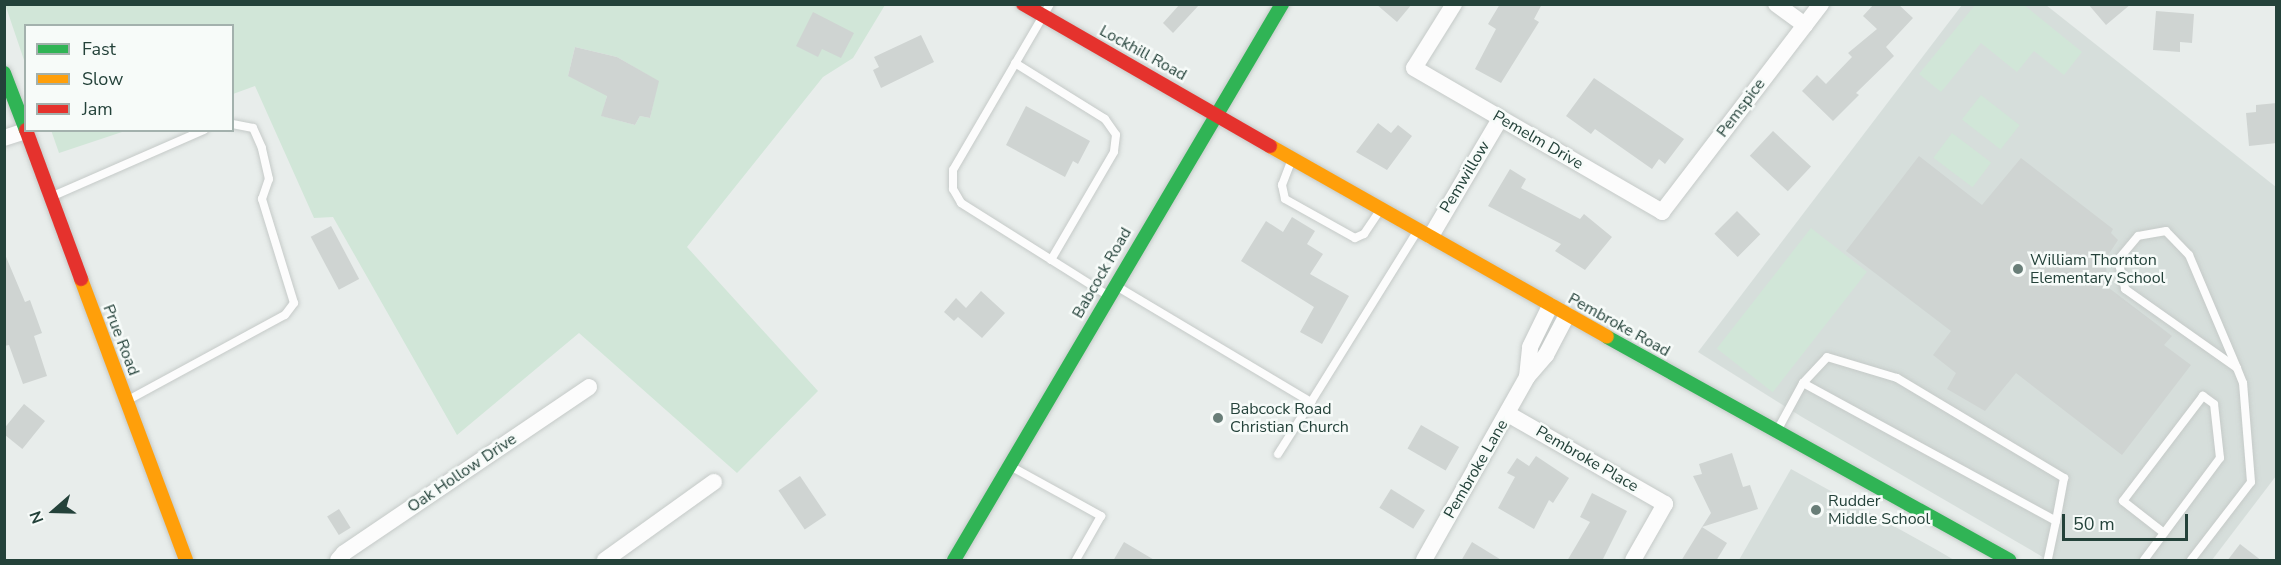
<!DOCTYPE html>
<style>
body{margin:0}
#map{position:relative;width:2281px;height:565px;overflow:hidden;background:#e8edeb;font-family:"Nunito Sans",sans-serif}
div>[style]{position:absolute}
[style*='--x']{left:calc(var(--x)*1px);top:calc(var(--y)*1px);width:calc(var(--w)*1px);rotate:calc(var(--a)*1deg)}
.built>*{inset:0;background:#d6dedb}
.green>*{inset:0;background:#d1e6d8;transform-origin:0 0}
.building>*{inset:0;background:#cfd4d2;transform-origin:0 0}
.roads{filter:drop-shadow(0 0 2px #c5cac8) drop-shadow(0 0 2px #c5cac8)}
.lane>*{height:8px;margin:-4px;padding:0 4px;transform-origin:4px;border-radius:4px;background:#fcfcfc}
.street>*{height:16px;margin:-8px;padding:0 8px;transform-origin:8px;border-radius:8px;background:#fcfcfc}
.fast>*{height:14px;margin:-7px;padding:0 7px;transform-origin:7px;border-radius:7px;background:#30b455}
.slow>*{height:14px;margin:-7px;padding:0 7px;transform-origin:7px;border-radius:7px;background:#ff9f0a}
.jam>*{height:14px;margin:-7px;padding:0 7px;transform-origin:7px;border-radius:7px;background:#e5322d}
.dots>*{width:16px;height:16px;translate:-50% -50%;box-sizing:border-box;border:3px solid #f7fbf9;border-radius:50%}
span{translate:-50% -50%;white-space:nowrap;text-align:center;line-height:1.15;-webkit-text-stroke:5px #f7fbf9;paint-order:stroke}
.street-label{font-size:16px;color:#24423a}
.poi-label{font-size:16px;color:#24423a}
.left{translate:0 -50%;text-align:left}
.frame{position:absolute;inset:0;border:6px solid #24423a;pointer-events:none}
.legend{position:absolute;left:24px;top:24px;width:210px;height:108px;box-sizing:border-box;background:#f7fbf9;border:2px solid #a3b1ad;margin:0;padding:8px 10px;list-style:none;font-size:18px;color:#24423a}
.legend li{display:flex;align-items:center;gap:12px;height:30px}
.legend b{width:30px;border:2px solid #a3b1ad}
.north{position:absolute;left:24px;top:481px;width:60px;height:60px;-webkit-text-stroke:4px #f7fbf9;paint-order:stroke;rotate:250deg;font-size:16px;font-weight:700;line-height:24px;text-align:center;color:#24423a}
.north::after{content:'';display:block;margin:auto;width:21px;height:27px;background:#24423a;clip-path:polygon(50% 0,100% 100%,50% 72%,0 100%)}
.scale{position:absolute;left:2062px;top:514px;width:126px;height:27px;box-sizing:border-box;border:3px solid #24423a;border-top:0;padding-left:8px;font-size:18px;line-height:21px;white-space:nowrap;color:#24423a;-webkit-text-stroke:4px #f7fbf9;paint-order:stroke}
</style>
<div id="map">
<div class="built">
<div style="clip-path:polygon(1962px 5px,2046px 5px,2276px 187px,2276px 476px,2212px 560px,2048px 560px,1802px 417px,1698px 352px)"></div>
<div style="clip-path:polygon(1791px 469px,1937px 550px,1954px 560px,1739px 560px)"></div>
</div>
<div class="green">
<div style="clip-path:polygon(evenodd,5px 4px,885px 5px,853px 58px,823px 77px,687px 247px,818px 391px,737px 473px,579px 333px,457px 435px,333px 217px,314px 218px,255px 86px,233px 94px,232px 26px,26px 26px,25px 63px,5px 4px,575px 47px,617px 57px,658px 81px,650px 118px,640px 116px,635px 125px,602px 116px,611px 79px,568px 76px,575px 47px)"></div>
<div style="clip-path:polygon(1975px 5px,2024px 5px,2082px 52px,2064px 75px,2034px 51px,2017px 72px,1981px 43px,1941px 92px,1919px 74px)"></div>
<div style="left:1981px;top:95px;width:49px;height:31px;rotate:38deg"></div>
<div style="clip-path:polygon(51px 130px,125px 130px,125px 131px,59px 153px)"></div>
<div style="left:1952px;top:133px;width:49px;height:31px;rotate:37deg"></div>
<div style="left:1811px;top:228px;width:71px;height:153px;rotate:38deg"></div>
</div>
<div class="building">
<div style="clip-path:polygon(1180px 4px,1200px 4px,1173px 33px,1163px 23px)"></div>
<div style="clip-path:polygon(1376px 4px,1412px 4px,1397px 22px)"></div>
<div style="clip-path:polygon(1500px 4px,1542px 4px,1534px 19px,1539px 22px,1501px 83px,1475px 69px,1496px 29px,1488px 24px)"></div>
<div style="clip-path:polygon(1874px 4px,1898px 4px,1913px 18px,1886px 47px,1894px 56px,1856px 93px,1859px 95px,1833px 121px,1802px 91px,1817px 75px,1826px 84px,1852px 57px,1848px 53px,1877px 29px,1863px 16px)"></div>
<div style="clip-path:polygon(2088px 4px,2131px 4px,2106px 25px)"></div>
<div style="clip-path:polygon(2156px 11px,2194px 14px,2192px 43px,2180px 42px,2180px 52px,2153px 50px)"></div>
<div style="clip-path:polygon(813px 12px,854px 33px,841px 58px,822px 49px,818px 57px,796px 46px)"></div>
<div style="clip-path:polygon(921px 35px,934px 62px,881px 88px,873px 70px,879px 67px,874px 57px)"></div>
<div style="clip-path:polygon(575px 47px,617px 57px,659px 81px,650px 118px,640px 116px,635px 125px,601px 116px,607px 96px,568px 76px)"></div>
<div style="clip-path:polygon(1594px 78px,1684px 139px,1665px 164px,1659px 159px,1652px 169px,1595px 129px,1591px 134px,1566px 116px)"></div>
<div style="clip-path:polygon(2277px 103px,2277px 143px,2249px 146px,2246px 113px,2256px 112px,2256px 105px)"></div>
<div style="clip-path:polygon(1026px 106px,1090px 141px,1078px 164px,1073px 161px,1065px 177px,1006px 145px)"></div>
<div style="clip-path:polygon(1378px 123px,1391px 133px,1398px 125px,1412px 136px,1387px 170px,1356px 152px)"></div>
<div style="left:1773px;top:131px;width:52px;height:34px;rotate:43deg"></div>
<div style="clip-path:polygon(1919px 156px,1982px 205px,2021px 158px,2113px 229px,2111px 233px,2118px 240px,2105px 260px,2109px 288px,2172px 336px,2164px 345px,2191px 365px,2122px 455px,2016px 373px,1985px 411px,1947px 389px,1956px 373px,1933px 355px,1951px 331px,1846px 251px)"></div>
<div style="clip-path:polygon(1510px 169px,1526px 179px,1521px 188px,1580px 219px,1584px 214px,1612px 237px,1585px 270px,1555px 251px,1561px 244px,1488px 206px)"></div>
<div style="left:1737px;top:211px;width:33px;height:32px;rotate:45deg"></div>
<div style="clip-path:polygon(1292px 217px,1315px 231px,1307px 244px,1323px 254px,1310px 274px,1349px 296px,1322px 344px,1300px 332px,1314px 307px,1241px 261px,1266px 221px,1283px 232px)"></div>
<div style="left:331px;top:226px;width:60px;height:23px;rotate:62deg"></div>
<div style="clip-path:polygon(4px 252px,25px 302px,30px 300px,42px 333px,34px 336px,47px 376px,23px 384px,9px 345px,4px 346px)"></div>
<div style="clip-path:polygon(981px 291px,1005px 313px,982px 338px,958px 317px,954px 321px,944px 312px,956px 298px,966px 308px)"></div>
<div style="left:24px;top:404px;width:27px;height:36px;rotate:39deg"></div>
<div style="left:1421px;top:425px;width:44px;height:27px;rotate:30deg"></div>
<div style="clip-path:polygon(1732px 453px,1743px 487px,1750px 485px,1758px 509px,1702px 527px,1711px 513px,1693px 476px,1702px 474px,1699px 464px)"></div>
<div style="clip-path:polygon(1536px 456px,1569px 478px,1553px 503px,1549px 500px,1534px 529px,1498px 508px,1515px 477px,1507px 473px,1517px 458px,1529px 466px)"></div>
<div style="left:800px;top:476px;width:47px;height:26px;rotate:56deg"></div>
<div style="left:1391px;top:489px;width:40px;height:22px;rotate:32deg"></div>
<div style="clip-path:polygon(1592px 493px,1627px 511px,1602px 561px,1567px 561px,1590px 522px,1580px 517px)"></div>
<div style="left:339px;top:509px;width:22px;height:14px;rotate:58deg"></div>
<div style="clip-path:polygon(1702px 527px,1727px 543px,1716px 561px,1681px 561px)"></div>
<div style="clip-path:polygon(1124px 542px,1156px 561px,1113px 561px)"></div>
<div style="clip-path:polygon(1472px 542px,1503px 561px,1461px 561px)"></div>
<div style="clip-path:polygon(2240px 544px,2262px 561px,2227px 561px)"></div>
</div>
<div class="roads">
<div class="lane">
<div style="--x:1050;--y:4;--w:192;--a:120.3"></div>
<div style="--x:953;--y:170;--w:19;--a:90"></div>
<div style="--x:953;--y:189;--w:16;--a:60"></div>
<div style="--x:961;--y:203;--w:173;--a:32.2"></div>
<div style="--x:1015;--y:63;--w:106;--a:31.9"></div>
<div style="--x:1105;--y:119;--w:19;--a:55"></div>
<div style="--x:1116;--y:135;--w:17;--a:97"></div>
<div style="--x:1114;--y:152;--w:125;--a:120.3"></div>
<div style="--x:1292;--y:159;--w:28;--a:111"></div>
<div style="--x:1282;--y:185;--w:14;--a:78"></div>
<div style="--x:1285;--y:199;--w:80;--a:29.1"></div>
<div style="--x:1355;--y:238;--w:10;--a:-24"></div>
<div style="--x:1364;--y:234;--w:27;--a:-56"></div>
<div style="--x:53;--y:196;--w:165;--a:-23.6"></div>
<div style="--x:1118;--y:287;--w:225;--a:30.8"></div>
<div style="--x:1311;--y:402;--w:200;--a:-58.1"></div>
<div style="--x:1803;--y:383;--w:35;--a:-47"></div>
<div style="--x:1827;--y:357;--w:73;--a:16.7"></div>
<div style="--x:1897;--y:378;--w:195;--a:30.9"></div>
<div style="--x:2064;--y:478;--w:44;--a:100.5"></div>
<div style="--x:130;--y:399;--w:176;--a:-28.5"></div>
<div style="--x:285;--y:315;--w:15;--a:-53"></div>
<div style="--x:294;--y:303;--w:109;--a:-107.1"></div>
<div style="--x:262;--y:199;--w:21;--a:-71"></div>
<div style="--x:269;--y:179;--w:32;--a:-103"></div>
<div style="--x:262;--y:148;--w:22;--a:-114"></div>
<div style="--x:253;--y:128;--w:21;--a:-169"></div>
<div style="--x:1778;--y:429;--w:52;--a:-61.5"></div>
<div style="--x:1803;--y:383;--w:288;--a:28.6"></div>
<div style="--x:2056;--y:521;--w:40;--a:102"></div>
<div style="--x:1278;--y:454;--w:62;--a:-57.6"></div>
<div style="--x:1012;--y:467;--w:102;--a:28.8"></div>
<div style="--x:1101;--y:516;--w:51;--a:119.6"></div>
<div style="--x:2144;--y:560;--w:127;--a:-53.3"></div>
<div style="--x:2220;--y:458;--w:54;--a:-96.3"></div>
<div style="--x:2214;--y:404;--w:14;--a:-144"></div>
<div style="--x:2203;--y:396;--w:132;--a:127.3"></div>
<div style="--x:2123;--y:501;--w:52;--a:38"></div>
<div style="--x:2191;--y:560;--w:98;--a:-52.4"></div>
<div style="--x:2251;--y:482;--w:99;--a:-94.6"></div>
<div style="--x:2243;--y:383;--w:16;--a:-112"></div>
<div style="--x:2237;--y:368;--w:123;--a:-113"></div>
<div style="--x:2189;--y:255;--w:33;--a:-134"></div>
<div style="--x:2166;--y:231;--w:28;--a:170"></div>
<div style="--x:2138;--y:236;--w:31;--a:130"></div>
<div style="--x:2118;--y:260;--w:30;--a:76"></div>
<div style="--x:2125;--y:289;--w:137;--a:35.2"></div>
</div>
<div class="street">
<div style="--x:1454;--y:4;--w:75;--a:122"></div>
<div style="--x:1414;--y:68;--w:287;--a:30.1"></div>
<div style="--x:1662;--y:212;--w:262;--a:-52.6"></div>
<div style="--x:1776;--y:4;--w:36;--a:36"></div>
<div style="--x:4;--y:138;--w:23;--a:-18"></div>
<div style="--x:1431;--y:236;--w:136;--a:-59.5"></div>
<div style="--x:1527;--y:377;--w:30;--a:-84"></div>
<div style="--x:1530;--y:347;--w:46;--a:-64"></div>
<div style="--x:1508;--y:414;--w:181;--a:29.8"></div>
<div style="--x:1665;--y:504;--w:64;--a:119.7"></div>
<div style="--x:338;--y:560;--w:9;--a:-49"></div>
<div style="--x:344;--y:553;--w:296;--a:-34.1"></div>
<div style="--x:605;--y:560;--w:134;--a:-35.6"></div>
<div style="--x:1424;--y:560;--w:210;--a:-60.6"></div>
<div style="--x:1527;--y:377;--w:29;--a:-49"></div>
<div style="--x:1546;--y:355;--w:45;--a:-62.3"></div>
</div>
<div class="fast">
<div style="--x:4;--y:73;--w:61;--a:68.9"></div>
<div style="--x:1607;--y:337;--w:460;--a:29"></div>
<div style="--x:954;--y:560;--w:646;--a:-59.46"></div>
</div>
<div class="slow">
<div style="--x:1270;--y:146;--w:387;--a:29.5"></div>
<div style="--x:81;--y:279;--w:300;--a:69.5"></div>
</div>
<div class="jam">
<div style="--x:1023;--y:4;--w:285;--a:29.9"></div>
<div style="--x:26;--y:130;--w:159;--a:69.7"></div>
</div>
</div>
<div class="dots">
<div style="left:2018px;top:269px;background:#697e78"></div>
<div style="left:1218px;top:418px;background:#697e78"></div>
<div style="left:1816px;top:510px;background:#697e78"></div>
</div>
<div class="street-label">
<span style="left:1143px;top:53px;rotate:29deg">Lockhill Road</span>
<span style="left:1741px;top:108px;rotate:-53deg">Pemspice</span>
<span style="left:1538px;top:140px;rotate:30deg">Pemelm Drive</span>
<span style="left:1465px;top:177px;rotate:-59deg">Pemwillow</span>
<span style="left:1102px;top:273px;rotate:-60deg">Babcock Road</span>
<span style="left:1619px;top:325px;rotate:29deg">Pembroke Road</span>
<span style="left:121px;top:340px;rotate:69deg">Prue Road</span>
<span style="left:1587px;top:459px;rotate:30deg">Pembroke Place</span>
<span style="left:1476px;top:469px;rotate:-60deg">Pembroke Lane</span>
<span style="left:462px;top:473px;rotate:-34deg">Oak Hollow Drive</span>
</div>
<div class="poi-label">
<span class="left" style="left:2030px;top:269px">William Thornton<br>Elementary School</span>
<span class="left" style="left:1230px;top:418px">Babcock Road<br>Christian Church</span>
<span class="left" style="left:1828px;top:510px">Rudder<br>Middle School</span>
</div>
<div class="frame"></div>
<ul class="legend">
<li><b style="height:8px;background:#30b455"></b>Fast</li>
<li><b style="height:8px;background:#ff9f0a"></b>Slow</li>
<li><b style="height:8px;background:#e5322d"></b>Jam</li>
</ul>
<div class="north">N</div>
<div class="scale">50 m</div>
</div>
